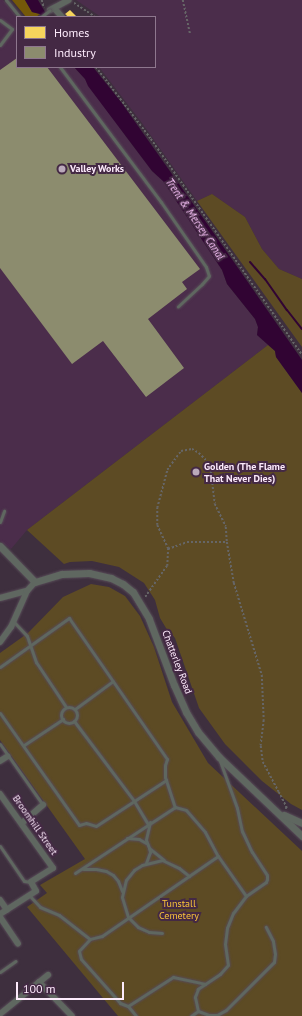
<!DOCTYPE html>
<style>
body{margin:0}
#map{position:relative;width:302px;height:1016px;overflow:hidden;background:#3e2f3e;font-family:"PT Sans",sans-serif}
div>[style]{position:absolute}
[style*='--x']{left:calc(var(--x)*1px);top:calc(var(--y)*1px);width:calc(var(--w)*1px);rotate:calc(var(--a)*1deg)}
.built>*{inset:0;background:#4b2d4b}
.green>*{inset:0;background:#5d4b24}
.forest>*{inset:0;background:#745809}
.water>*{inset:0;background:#310433}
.homes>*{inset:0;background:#f6d55c}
.industry>*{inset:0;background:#8c8c6e}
.stream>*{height:2px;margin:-1px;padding:0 1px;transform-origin:1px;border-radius:1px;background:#310433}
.path>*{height:1.5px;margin-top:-0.75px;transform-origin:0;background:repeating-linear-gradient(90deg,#666667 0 2px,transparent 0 4px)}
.roads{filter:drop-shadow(0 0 1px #574b57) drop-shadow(0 0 1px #574b57)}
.service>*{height:3px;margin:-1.5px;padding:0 1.5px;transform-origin:1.5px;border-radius:1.5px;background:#5f6760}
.service>.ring{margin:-1.5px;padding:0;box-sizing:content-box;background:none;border:3px solid #5f6760;border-radius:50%}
.minor>*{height:6px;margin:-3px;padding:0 3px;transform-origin:3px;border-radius:3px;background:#5f6760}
.tertiary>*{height:7px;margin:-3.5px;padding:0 3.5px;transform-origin:3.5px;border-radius:3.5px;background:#5f6760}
.bridges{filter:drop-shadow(0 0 1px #574b57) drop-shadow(0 0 1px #574b57)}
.service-bridge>*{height:3px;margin:-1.5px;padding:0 1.5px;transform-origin:1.5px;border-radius:1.5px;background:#5f6760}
.dots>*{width:11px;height:11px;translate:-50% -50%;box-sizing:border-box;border:2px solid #442944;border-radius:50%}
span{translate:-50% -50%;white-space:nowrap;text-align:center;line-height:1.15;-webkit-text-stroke:4px #442944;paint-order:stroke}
.poi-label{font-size:10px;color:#fdebfc;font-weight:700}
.left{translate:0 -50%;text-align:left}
.street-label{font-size:10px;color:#fdebfc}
.park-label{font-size:10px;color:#f9c439}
.water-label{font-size:11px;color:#fdc6fd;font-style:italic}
.legend{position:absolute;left:16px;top:16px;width:140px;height:52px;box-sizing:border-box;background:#442944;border:1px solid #8e778e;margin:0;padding:5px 7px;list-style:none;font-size:12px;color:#fdebfc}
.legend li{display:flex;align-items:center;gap:8px;height:20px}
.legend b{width:20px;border:1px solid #8e778e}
.scale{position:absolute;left:16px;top:982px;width:108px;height:18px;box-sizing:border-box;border:2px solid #fdebfc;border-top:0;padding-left:5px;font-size:12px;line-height:14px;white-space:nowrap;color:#fdebfc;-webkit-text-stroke:3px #442944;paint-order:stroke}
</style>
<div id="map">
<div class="built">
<div style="clip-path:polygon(0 0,3px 0,17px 17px,17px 67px,74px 67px,85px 79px,127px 138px,152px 171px,163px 181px,222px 270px,227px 284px,255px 319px,258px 327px,257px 335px,268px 345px,27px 530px,11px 549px,0 541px)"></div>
<div style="clip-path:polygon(76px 0,302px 0,302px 279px,279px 269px,262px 249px,245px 217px,212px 194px,197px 201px,142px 123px,99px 67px,155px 67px,155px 17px,101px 17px)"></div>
</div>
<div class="green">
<div style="clip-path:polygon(212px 194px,245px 217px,262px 249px,279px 269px,302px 279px,302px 347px,197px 201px)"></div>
<div style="clip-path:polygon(268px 345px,275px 351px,276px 357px,302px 393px,302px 810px,291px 804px,262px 781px,225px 744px,199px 708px,175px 638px,166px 628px,160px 618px,155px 600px,144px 583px,119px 567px,92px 561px,70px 562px,64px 564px,27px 530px)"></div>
<div style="clip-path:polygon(91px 584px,109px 587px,125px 596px,140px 616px,154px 647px,172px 702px,208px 763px,302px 851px,302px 1016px,118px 1016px,27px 907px,47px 893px,40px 885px,85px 859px,0 740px,0 653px,28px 633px,63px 597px)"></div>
</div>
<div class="forest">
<div style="clip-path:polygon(12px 0,25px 0,32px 12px,40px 14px,36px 17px,26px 17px)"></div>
</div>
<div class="water">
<div style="clip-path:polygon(25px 0,38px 0,48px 17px,42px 17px,40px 14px,32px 12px)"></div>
<div style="clip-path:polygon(74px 67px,93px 67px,121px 102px,213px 232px,302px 360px,302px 393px,276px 357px,275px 351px,257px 335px,258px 327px,255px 319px,227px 284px,222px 270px,163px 181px,152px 171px,88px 86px,85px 79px)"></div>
</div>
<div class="homes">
<div style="clip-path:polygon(70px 10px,77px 17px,68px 17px,65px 14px)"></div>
</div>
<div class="industry">
<div style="clip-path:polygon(17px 58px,17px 67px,47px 67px,200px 269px,182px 282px,187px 289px,148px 319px,184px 368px,146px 397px,103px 341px,72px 364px,0 268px,0 70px)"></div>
</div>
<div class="stream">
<div style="--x:250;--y:262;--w:23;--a:49"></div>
<div style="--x:265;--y:279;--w:38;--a:55"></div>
<div style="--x:287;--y:310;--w:24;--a:52"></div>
</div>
<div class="path">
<div style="--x:42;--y:0;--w:8;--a:76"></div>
<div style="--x:183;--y:0;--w:35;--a:78"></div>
<div style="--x:74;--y:3;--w:24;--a:33"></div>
<div style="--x:96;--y:67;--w:91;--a:52.6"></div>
<div style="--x:151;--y:139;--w:264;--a:55"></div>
<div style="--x:168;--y:549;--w:26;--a:-115"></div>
<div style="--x:157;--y:525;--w:17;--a:-90"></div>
<div style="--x:157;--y:508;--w:39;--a:-75"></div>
<div style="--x:167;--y:470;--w:24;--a:-54"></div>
<div style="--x:181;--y:451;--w:11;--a:-10"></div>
<div style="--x:192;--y:449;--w:8;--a:30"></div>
<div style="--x:199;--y:453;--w:11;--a:45"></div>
<div style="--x:207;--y:461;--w:11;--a:68"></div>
<div style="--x:211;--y:471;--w:33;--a:83"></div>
<div style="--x:215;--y:504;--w:25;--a:64"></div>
<div style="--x:226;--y:527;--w:15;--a:86"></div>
<div style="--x:145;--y:597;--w:38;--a:-55"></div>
<div style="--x:167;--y:566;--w:17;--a:-87"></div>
<div style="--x:168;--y:549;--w:20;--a:-20"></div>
<div style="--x:187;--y:542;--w:40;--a:0"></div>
<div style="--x:227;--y:542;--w:42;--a:80.3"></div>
<div style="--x:234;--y:583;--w:96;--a:73.1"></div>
<div style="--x:262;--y:675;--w:45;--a:87.5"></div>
<div style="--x:264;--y:720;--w:26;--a:97"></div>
<div style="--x:261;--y:746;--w:16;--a:83"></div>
<div style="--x:263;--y:762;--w:34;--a:62"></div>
<div style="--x:279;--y:792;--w:18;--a:63"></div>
<div style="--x:287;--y:808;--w:2;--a:153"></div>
</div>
<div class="roads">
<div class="service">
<div style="--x:6;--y:0;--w:22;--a:51"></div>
<div style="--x:0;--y:20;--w:15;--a:37"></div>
<div style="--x:12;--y:29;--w:20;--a:127"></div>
<div style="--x:60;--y:67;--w:169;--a:53.2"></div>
<div style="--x:161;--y:202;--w:79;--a:55.3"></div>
<div style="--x:206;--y:267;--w:9;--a:72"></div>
<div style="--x:209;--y:276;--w:11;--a:131"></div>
<div style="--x:202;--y:284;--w:33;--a:137"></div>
<div style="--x:0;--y:522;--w:12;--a:-70"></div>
<div style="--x:14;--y:622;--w:19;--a:47"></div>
<div style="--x:27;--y:636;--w:28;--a:71"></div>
<div style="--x:36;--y:662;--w:54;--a:56.3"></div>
<div style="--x:0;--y:667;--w:85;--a:-35.4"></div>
<div style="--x:69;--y:618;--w:172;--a:55.2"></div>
<div style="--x:167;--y:759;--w:6;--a:108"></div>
<div style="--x:165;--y:765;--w:12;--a:90"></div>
<div style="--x:165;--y:777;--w:32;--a:72"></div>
<div class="ring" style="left:61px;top:707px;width:13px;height:13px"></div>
<div style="--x:75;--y:709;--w:47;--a:-36.4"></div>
<div style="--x:0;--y:713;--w:137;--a:54.8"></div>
<div style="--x:79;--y:825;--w:7;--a:-16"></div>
<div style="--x:86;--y:823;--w:10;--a:17"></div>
<div style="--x:96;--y:826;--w:84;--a:-33.3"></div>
<div style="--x:74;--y:721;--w:100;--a:53.1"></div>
<div style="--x:134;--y:801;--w:27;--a:59"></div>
<div style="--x:0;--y:744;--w:75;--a:54.8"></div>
<div style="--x:24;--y:745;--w:47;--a:-33.7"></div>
<div style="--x:220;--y:761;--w:50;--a:70.1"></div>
<div style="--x:237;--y:808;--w:24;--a:78"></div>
<div style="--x:242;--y:831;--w:23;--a:65"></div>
<div style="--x:252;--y:852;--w:27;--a:57"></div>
<div style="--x:267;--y:875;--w:4;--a:90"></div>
<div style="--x:267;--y:879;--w:3;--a:108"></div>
<div style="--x:266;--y:882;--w:24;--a:145"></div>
<div style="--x:246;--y:896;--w:21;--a:127"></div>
<div style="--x:233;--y:913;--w:16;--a:112"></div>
<div style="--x:227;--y:928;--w:16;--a:97"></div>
<div style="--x:225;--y:944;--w:21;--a:82"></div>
<div style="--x:228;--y:965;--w:12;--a:132"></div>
<div style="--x:220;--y:974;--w:27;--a:146"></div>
<div style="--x:198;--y:989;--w:9;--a:111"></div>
<div style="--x:195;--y:997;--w:14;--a:78"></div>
<div style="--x:198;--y:1011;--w:12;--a:20"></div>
<div style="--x:209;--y:1015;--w:8;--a:0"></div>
<div style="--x:217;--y:1015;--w:10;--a:-29"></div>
<div style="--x:226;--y:1010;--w:68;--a:-45"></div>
<div style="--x:274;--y:962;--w:8;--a:-83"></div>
<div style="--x:275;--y:954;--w:13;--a:-99"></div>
<div style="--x:273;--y:941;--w:16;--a:-117"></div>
<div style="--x:150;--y:822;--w:18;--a:103"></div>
<div style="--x:146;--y:840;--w:9;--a:69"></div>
<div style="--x:149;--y:848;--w:19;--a:39"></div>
<div style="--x:127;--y:838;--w:12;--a:5"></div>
<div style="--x:139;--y:839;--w:8;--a:30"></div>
<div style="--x:0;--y:846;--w:42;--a:55.6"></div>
<div style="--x:24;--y:881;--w:7;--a:8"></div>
<div style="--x:218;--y:856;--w:49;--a:55"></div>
<div style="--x:146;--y:863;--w:12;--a:-70"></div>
<div style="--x:150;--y:852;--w:4;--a:-104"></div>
<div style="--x:83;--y:869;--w:13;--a:0"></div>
<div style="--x:96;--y:869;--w:10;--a:11"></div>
<div style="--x:106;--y:871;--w:8;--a:30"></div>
<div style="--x:113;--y:875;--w:8;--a:50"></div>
<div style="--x:118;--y:881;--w:11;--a:68"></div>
<div style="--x:75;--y:873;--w:120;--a:-33.4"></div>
<div style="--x:175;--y:807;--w:11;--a:15"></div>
<div style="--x:186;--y:810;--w:29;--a:49"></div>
<div style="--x:205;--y:832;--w:27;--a:62"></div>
<div style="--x:218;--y:856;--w:141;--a:145.4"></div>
<div style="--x:102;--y:936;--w:12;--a:166"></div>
<div style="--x:90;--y:939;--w:16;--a:133"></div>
<div style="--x:79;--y:951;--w:8;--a:76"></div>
<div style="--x:81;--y:959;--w:59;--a:48.4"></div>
<div style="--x:120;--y:1003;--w:9;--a:21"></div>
<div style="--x:128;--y:1006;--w:13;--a:51"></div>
<div style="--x:29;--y:895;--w:16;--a:47"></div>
<div style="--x:40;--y:907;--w:21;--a:23"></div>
<div style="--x:59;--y:915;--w:39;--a:38"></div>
<div style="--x:162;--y:933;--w:13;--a:-176"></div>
<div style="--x:149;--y:932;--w:12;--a:-156"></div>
<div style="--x:138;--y:927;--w:14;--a:-135"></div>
<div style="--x:128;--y:917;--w:21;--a:-107"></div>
<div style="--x:122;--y:897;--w:17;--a:-77"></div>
<div style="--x:126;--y:880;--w:13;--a:-51"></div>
<div style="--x:134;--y:870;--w:9;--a:-32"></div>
<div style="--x:142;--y:865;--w:21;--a:-14"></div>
<div style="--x:162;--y:860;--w:19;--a:25"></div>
<div style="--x:179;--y:868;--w:13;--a:39"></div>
<div style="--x:0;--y:972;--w:19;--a:-35"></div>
<div style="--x:128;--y:1006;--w:54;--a:-32.8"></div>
<div style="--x:173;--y:977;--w:33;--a:12"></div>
<div style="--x:191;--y:1016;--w:9;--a:-36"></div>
</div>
<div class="minor">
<div style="--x:54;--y:8;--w:12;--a:48"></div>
<div style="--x:50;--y:10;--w:21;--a:-28"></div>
<div style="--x:0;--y:598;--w:28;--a:-15"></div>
<div style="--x:0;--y:642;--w:19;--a:-54"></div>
<div style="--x:11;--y:627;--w:39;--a:-66"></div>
<div style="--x:27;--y:591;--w:12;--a:-48"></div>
<div style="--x:0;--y:761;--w:9;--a:-32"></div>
<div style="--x:0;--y:794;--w:91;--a:54.4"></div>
<div style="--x:53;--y:868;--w:26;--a:148"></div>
<div style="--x:31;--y:882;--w:10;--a:61"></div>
<div style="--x:36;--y:891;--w:43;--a:147.4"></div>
<div style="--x:22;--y:823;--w:28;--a:-41"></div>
<div style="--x:0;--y:900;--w:12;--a:55"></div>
<div style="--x:0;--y:917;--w:32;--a:56"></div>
<div style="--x:39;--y:982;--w:47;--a:45.9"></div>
<div style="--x:0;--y:1014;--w:62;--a:-39.1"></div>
</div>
<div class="tertiary">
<div style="--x:0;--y:546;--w:50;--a:45.8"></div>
<div style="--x:35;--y:582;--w:28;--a:-17"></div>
<div style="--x:62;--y:574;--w:27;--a:-2"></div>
<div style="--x:89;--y:573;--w:23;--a:13"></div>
<div style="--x:111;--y:578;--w:13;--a:27"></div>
<div style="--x:123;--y:584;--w:13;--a:39"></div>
<div style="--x:133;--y:592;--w:31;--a:59"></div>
<div style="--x:149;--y:619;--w:71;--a:69.3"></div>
<div style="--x:174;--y:685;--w:30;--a:66"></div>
<div style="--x:186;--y:712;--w:23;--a:59"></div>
<div style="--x:198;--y:732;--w:33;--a:50"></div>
<div style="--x:219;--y:757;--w:115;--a:43.6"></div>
<div style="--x:284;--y:815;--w:20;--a:24"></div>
</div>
</div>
<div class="bridges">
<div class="service-bridge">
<div style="--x:41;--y:17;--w:11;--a:-38"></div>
</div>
</div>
<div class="dots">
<div style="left:62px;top:169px;background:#baa9ba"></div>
<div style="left:196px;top:472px;background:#baa9ba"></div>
</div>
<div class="poi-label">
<span class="left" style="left:70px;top:169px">Valley Works</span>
<span class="left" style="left:204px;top:472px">Golden (The Flame<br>That Never Dies)</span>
</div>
<div class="street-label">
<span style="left:177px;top:662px;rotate:69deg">Chatterley Road</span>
<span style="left:35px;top:825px;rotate:55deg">Broomhill Street</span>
</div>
<div class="park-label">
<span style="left:179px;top:909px">Tunstall<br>Cemetery</span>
</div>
<div class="water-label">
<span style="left:195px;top:219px;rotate:56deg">Trent &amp; Mersey Canal</span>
</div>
<ul class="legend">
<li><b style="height:11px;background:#f6d55c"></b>Homes</li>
<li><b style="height:11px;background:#8c8c6e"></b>Industry</li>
</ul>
<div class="scale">100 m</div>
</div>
